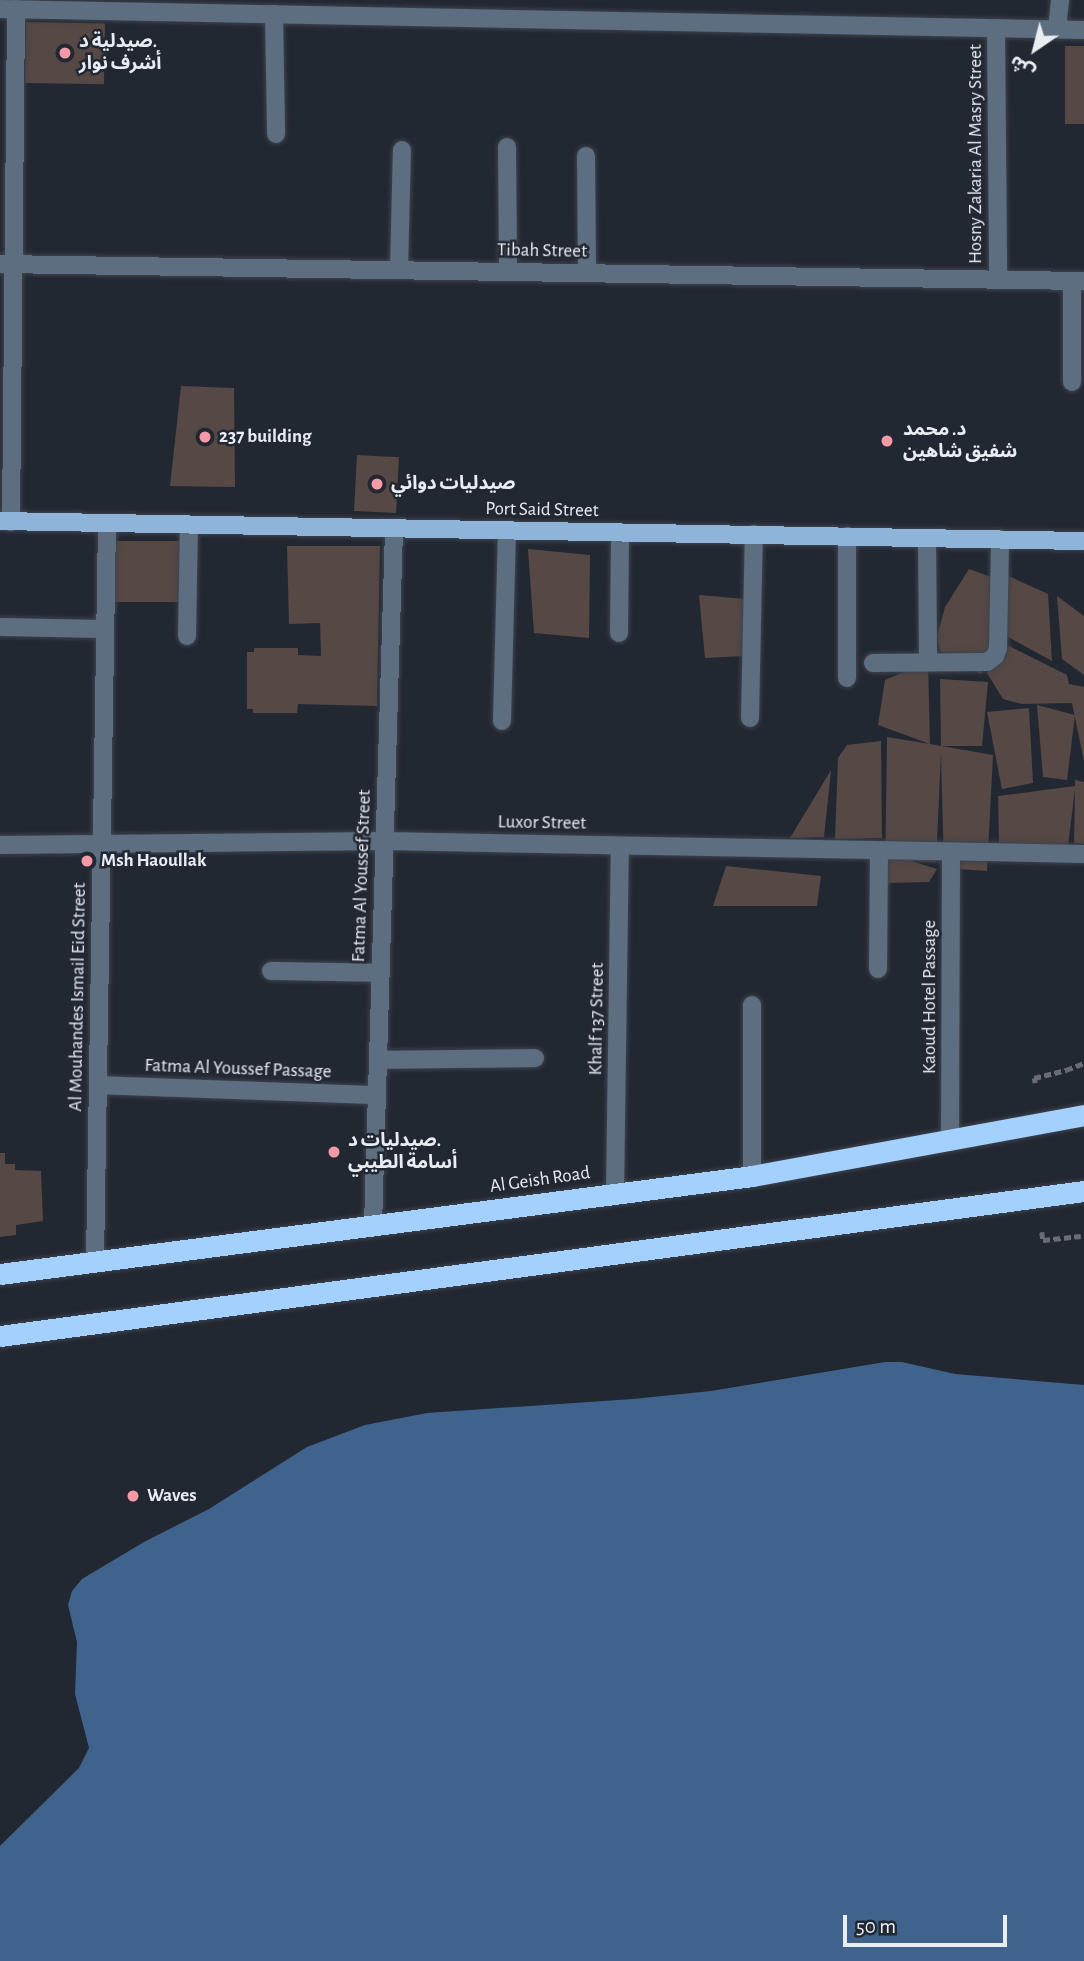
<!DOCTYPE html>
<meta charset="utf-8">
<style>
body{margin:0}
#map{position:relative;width:1084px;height:1961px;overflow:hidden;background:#222832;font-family:"Alegreya Sans","Noto Sans Arabic",sans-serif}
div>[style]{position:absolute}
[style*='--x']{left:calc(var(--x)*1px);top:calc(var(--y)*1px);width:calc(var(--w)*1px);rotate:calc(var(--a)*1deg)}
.water>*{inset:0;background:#40638d}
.building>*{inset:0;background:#564844;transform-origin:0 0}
.path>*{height:4.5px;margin-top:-2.25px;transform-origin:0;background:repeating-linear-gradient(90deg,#676c75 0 7px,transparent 0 10.5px)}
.roads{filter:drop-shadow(0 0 2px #3e434d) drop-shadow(0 0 2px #3e434d)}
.minor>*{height:18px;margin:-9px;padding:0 9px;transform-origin:9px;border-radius:9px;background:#5c6e80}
.major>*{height:18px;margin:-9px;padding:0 9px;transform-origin:9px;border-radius:9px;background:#8fb4da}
.highway>*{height:21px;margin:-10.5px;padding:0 10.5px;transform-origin:10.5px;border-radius:10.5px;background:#a3d0fd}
.dots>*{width:19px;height:19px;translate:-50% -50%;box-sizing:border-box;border:4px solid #222832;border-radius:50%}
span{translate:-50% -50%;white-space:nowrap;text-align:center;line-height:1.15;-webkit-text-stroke:5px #222832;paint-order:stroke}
.poi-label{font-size:19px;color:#e8ecf3;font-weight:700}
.left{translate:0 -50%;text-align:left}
.street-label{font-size:19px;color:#e8ecf3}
.north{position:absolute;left:1000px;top:14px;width:70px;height:70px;-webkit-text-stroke:5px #222832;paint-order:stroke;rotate:215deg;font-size:19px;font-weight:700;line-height:28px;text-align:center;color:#e8ecf3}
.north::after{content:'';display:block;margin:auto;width:24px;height:32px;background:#e8ecf3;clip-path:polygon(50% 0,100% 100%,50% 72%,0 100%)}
.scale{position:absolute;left:843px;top:1915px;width:164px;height:32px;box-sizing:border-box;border:4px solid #e8ecf3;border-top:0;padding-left:9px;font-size:21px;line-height:24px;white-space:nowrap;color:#e8ecf3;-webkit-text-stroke:5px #222832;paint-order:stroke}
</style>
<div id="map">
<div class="water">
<div style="clip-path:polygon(885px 1362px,902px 1362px,955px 1374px,1084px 1385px,1084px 1961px,0 1961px,0 1846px,79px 1768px,89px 1748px,75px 1694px,77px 1642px,68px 1605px,72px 1591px,82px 1579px,144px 1542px,209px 1509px,307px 1447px,365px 1425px,427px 1413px,633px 1399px,711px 1391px)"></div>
</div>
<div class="building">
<div style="left:26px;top:22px;width:79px;height:61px;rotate:1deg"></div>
<div style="left:1065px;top:46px;width:19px;height:78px"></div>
<div style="clip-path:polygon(181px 386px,234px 388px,235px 487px,170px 486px)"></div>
<div style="left:357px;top:455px;width:42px;height:56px;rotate:3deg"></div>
<div style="left:114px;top:541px;width:67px;height:61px"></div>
<div style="clip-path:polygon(287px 546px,380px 546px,377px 706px,298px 704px,297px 713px,253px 713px,253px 709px,247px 709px,247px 652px,254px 652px,254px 648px,298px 648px,298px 655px,321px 656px,320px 623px,289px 624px)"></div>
<div style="clip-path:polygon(528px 549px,590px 555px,589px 638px,534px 633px)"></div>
<div style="clip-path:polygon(991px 568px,1048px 594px,1052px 661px,1008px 637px)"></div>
<div style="clip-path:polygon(969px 569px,994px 578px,993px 636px,981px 674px,940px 651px,937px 636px,945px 607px)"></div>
<div style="clip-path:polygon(699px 595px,745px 599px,744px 656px,705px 658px)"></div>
<div style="clip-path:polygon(1057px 596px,1084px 616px,1084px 675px,1062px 659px)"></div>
<div style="clip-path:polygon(1009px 646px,1067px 675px,1069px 684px,1084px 687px,1084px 761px,1072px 703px,1022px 704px,1003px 699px,987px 673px)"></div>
<div style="clip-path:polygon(928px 662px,930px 744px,993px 755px,987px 871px,944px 868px,941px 754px,936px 862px,911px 861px,937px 869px,929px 882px,885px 883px,887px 737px,930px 744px,878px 725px,885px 680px)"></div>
<div style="clip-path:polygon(940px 679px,988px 682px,982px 746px,941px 746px)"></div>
<div style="clip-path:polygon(1037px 705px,1075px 715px,1067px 780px,1043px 777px)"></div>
<div style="clip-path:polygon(1029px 708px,1033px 783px,1002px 789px,987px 712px)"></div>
<div style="clip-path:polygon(881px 741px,882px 838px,835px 839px,838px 758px,847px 745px)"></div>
<div style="clip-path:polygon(831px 770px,824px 837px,790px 838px)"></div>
<div style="clip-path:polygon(1075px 780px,1084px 782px,1084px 844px,1074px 843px,1075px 789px,1067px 854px,999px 843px,998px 796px,1075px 786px)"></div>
<div style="clip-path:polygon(726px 866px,821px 876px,817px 906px,713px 906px)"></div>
<div style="clip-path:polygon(0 1153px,5px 1153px,5px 1164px,15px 1164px,15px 1170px,41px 1171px,43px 1221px,16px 1225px,16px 1235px,0 1237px)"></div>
</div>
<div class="path">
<div style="--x:1035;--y:1083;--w:5;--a:-101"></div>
<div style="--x:1034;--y:1078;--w:33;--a:-14"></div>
<div style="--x:1066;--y:1070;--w:19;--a:-21"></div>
<div style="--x:1042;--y:1232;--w:8;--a:83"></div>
<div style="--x:1043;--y:1240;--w:38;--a:-6"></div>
</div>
<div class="roads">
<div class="minor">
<div style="--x:0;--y:9;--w:1084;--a:1.11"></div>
<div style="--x:274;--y:14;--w:120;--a:89"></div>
<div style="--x:996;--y:28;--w:251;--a:89.5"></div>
<div style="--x:1057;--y:29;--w:29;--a:-84"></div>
<div style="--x:507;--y:147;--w:125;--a:89.5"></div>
<div style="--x:586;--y:156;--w:117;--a:89.5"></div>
<div style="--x:0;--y:264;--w:1084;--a:0.9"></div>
<div style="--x:399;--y:270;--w:120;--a:-88.6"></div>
<div style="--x:1072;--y:382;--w:101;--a:-90"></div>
<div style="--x:11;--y:522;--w:513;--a:-89.44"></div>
<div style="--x:847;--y:536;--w:142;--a:90"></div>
<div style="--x:927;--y:538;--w:124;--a:89.5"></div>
<div style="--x:0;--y:627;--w:105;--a:1.1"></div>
<div style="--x:619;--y:633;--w:101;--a:-89.4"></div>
<div style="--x:187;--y:636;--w:111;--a:-89"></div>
<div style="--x:873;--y:663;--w:114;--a:-0.5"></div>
<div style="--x:987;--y:662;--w:10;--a:-37"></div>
<div style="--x:995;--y:656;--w:9;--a:-69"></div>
<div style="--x:998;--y:648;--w:109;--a:-88.9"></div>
<div style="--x:750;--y:718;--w:184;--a:-88.8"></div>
<div style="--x:502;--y:721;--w:191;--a:-88.5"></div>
<div style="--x:0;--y:845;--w:384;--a:-0.6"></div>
<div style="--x:384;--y:841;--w:700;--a:1.06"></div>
<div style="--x:878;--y:969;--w:118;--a:-89.5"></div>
<div style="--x:271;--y:971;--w:110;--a:1"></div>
<div style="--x:752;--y:1005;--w:171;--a:90"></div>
<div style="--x:378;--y:1060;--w:157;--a:-0.7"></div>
<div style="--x:98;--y:1085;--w:279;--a:2.1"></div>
<div style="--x:950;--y:1142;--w:290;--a:-89.8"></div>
<div style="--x:615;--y:1193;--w:347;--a:-89.2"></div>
<div style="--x:373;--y:1225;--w:697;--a:-88.27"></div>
<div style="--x:95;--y:1262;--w:739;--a:-89.07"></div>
</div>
<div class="major">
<div style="--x:0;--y:521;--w:1084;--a:1.06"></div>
</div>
<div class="highway">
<div style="--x:0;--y:1274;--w:758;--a:-7.42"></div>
<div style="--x:752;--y:1176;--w:338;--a:-10.4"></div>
<div style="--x:0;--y:1336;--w:1094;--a:-7.62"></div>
</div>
</div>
<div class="dots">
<div style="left:65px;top:53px;background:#f49aa7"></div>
<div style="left:205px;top:437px;background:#f49aa7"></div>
<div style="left:887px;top:441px;background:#f49aa7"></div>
<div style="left:377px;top:484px;background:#f49aa7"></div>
<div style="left:87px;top:861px;background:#f49aa7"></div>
<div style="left:334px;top:1152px;background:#f49aa7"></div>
<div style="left:133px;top:1496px;background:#f49aa7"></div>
</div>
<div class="poi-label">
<span class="left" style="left:79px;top:53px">صيدلية د.<br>أشرف نوار</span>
<span class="left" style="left:903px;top:441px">د. محمد<br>شفيق شاهين</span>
<span class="left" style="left:219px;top:437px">237 building</span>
<span class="left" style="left:391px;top:484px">صيدليات دوائي</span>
<span class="left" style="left:101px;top:861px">Msh Haoullak</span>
<span class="left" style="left:348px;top:1152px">صيدليات د.<br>أسامة الطيبي</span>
<span class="left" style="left:147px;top:1496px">Waves</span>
</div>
<div class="street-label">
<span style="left:976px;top:154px;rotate:-90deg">Hosny Zakaria Al Masry Street</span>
<span style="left:542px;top:251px;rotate:1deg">Tibah Street</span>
<span style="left:542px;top:510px;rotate:1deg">Port Said Street</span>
<span style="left:542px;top:823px;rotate:1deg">Luxor Street</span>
<span style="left:362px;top:876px;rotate:-88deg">Fatma Al Youssef Street</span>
<span style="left:78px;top:997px;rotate:-89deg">Al Mouhandes Ismail Eid Street</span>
<span style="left:930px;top:997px;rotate:-90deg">Kaoud Hotel Passage</span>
<span style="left:597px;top:1019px;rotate:-89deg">Khalf 137 Street</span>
<span style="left:238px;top:1069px;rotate:2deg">Fatma Al Youssef Passage</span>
<span style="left:540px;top:1180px;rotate:-8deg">Al Geish Road</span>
</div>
<div class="north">ش</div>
<div class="scale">50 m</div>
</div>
